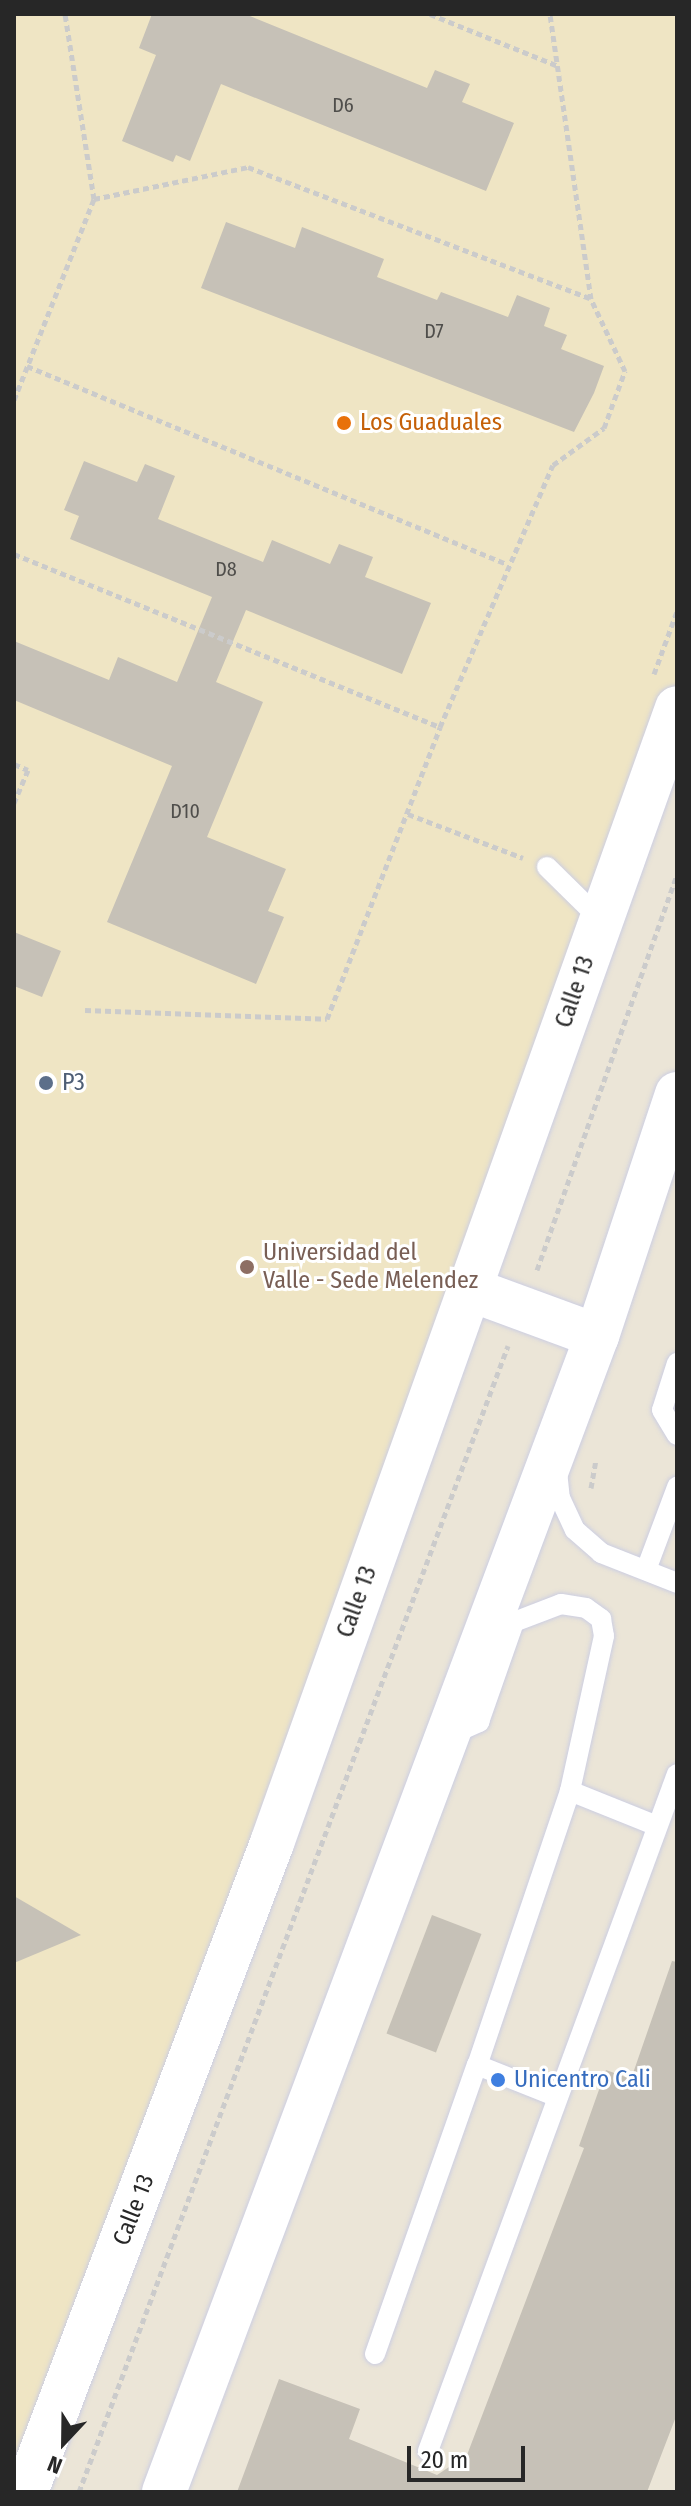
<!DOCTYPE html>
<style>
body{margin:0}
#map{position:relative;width:691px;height:2506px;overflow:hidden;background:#ebe5d7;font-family:"Fira Sans Condensed",sans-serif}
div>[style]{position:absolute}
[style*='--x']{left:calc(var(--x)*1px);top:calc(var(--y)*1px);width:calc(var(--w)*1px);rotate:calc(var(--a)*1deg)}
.education>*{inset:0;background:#efe5c4}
.building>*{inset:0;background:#c6c1b7;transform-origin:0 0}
.path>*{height:5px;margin-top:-2.5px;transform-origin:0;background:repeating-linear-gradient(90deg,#cbcbcb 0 6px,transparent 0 10px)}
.roads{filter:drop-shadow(0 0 2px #cccee2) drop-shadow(0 0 2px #cccee2)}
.service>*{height:20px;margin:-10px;padding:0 10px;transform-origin:10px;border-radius:10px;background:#fff}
.secondary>*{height:44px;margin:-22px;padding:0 22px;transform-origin:22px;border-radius:22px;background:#fff}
.dots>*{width:22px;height:22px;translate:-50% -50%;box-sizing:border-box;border:4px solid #fff;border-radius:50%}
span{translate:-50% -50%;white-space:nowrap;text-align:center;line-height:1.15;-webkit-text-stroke:6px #fff;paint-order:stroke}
.number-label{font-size:20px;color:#4f4e4b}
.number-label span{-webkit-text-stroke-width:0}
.food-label{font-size:24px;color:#c56008}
.left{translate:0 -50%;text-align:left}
.street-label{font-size:24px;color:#272727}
.service-label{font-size:24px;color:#4e5e75}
.education-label{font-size:24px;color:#785e54}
.shop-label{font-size:24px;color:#366cbe}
.frame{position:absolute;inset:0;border:16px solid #272727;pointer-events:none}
.north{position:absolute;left:24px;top:2402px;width:80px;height:80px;-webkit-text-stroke:6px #fff;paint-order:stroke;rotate:202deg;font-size:22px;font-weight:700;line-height:32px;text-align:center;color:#272727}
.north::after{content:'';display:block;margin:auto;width:28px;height:36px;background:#272727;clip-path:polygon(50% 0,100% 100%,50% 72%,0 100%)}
.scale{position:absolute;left:407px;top:2446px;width:118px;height:36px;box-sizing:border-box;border:4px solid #272727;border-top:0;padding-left:10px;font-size:24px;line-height:28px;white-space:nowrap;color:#272727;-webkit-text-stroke:6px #fff;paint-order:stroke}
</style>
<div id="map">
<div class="education">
<div style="clip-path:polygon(14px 14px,677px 14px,677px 708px,14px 2492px)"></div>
</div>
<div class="building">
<div style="clip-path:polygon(152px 14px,245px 14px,427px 88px,435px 70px,470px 84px,462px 102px,514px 123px,486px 191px,221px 84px,190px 161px,176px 155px,173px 162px,122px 141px,156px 55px,139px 48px)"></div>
<div style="clip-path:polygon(226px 222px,295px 248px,302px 227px,384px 259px,377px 277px,437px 300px,441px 292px,508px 317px,517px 295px,550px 308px,544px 326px,567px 335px,561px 349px,604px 366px,594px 393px,574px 432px,201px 288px)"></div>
<div style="clip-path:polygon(84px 461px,137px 482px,145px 464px,175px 476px,158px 519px,263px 562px,272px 540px,330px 564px,339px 544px,373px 557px,365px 577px,431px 603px,402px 674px,246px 610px,216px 682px,263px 702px,207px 837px,286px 869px,268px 911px,284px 917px,256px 984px,107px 922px,172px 766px,14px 700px,14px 641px,109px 680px,118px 657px,177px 682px,212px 597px,70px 539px,79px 516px,64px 510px)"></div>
<div style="clip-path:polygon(14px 932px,61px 951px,42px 997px,14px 986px)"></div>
<div style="clip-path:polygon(14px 1896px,81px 1935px,14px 1963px)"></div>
<div style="left:432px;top:1915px;width:53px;height:127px;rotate:21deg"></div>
<div style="clip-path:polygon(672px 1961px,677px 1962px,677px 2414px,647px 2492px,237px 2492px,279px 2379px,360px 2409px,349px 2439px,437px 2475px,467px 2455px,584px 2148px,579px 2146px,606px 2070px,631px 2079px)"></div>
</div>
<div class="path">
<div style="--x:430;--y:14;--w:138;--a:22.1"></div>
<div style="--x:94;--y:199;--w:157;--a:-11.7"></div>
<div style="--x:248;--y:167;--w:366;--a:21"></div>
<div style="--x:27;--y:366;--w:519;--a:22.42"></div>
<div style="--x:14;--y:400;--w:216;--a:-68.3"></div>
<div style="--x:94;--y:199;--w:187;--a:-98.9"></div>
<div style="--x:14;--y:554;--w:460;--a:22.1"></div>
<div style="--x:654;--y:674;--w:67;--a:-69.9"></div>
<div style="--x:14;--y:764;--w:15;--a:23"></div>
<div style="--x:28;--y:770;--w:36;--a:113"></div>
<div style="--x:408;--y:814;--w:123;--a:20.9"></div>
<div style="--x:85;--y:1010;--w:242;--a:2.1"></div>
<div style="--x:327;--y:1019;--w:313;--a:-68.8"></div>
<div style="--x:440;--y:727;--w:285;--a:-66.7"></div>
<div style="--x:553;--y:465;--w:63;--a:-36"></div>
<div style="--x:604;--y:428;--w:61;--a:-69.8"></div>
<div style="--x:625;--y:371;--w:80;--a:-115.3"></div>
<div style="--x:591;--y:299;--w:288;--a:-98.2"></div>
<div style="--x:537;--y:1270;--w:419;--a:-70.5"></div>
<div style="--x:591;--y:1488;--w:29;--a:-80"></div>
<div style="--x:79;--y:2492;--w:1224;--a:-69.48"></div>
</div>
<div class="roads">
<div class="service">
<div style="--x:547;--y:867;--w:74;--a:44.5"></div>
<div style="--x:677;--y:1363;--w:49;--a:107.7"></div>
<div style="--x:662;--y:1410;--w:29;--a:59"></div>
<div style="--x:557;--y:1471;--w:27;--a:84"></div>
<div style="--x:560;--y:1498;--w:35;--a:65"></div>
<div style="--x:575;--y:1530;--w:35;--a:41"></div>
<div style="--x:601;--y:1553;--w:82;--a:21.5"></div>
<div style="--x:646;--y:1570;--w:89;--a:-69.5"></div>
<div style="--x:452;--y:1734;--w:30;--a:-24"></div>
<div style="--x:479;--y:1722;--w:106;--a:-70.7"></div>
<div style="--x:514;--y:1622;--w:50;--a:-21"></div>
<div style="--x:561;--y:1604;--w:25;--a:9"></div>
<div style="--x:586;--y:1608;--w:19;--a:36"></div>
<div style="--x:601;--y:1619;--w:17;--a:80"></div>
<div style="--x:604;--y:1636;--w:159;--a:102.4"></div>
<div style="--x:570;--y:1791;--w:289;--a:108.7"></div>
<div style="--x:477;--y:2065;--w:84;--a:21.7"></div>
<div style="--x:570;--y:1791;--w:94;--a:21.9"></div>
<div style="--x:375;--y:2354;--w:306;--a:-70.6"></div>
<div style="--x:428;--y:2451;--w:721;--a:-69.81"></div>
</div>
<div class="secondary">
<div style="--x:472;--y:1290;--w:133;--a:20.2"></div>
<div style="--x:26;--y:2492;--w:694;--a:-69.24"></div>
<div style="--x:272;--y:1843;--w:1205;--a:-70.36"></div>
<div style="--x:164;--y:2492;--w:1234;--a:-69.47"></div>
<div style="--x:597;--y:1336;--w:255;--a:-71.7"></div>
</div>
</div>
<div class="dots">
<div style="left:344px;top:423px;background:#e8710a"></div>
<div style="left:46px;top:1083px;background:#5c6f8a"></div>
<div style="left:247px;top:1267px;background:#8d6e63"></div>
<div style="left:498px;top:2080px;background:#3f7fe0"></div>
</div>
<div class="number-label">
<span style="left:343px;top:105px">D6</span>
<span style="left:434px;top:331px">D7</span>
<span style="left:226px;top:569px">D8</span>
<span style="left:185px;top:811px">D10</span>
</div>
<div class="food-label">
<span class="left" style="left:360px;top:423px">Los Guaduales</span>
</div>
<div class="street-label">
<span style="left:575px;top:992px;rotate:-71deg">Calle 13</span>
<span style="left:357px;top:1602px;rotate:-70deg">Calle 13</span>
<span style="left:134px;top:2210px;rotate:-69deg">Calle 13</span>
</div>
<div class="service-label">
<span class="left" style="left:62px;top:1083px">P3</span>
</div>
<div class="education-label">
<span class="left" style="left:263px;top:1267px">Universidad del<br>Valle - Sede Melendez</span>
</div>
<div class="shop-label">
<span class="left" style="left:514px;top:2080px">Unicentro Cali</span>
</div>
<div class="frame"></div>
<div class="north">N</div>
<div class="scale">20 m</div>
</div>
